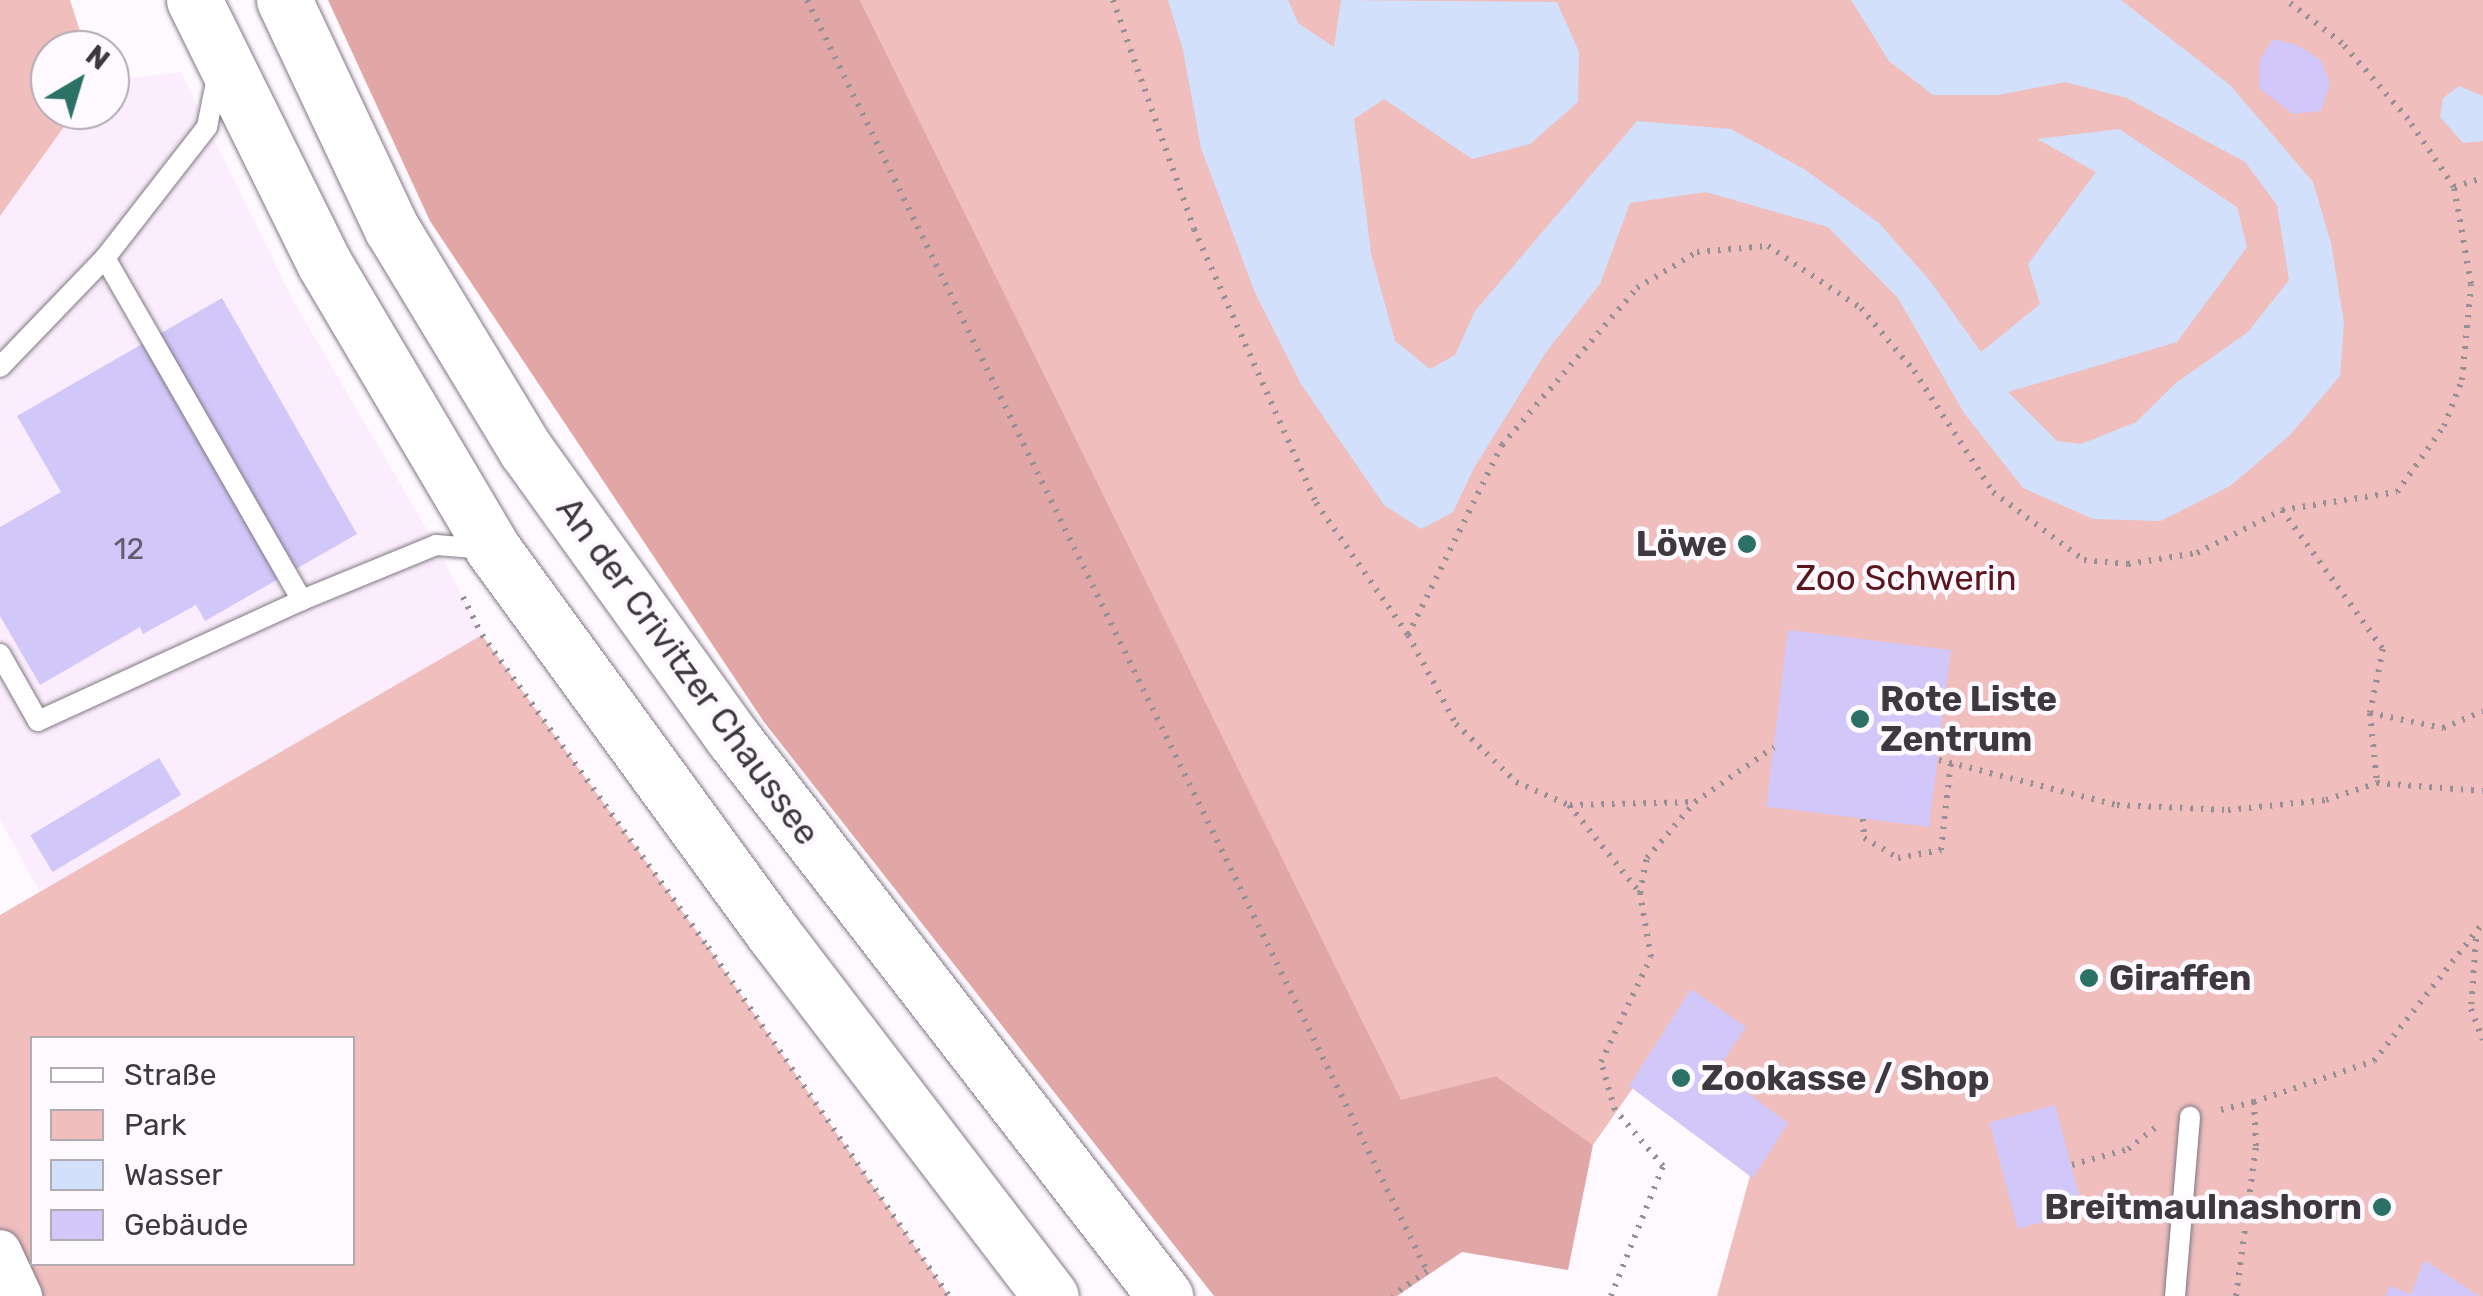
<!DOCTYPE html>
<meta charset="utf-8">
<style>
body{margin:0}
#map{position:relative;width:2483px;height:1296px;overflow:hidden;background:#fef9ff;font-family:Rubik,sans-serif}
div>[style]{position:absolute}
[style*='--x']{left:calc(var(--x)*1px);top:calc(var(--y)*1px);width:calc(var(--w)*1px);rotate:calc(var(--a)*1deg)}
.built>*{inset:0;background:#fbedfd}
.green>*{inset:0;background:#efbebd}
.forest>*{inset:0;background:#e1a6a6}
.water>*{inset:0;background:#d2e0fc}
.building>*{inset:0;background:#d1c7f9;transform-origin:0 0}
.path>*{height:6px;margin-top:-3px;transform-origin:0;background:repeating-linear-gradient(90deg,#959096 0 2.5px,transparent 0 10.5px)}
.roads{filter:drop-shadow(0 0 2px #827783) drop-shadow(0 0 2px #827783)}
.lane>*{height:20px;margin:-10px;padding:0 10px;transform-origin:10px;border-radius:10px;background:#fff}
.street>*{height:42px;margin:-21px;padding:0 21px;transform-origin:21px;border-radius:21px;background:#fff}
.secondary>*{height:55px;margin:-27.5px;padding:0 27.5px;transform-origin:27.5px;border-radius:27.5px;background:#fff}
.dots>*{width:28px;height:28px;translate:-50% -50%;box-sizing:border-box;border:5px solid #fef9ff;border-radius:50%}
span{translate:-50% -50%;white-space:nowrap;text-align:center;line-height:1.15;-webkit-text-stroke:9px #fef9ff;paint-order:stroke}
.number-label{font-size:30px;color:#625c6d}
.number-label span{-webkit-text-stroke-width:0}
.poi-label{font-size:35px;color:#3d393e;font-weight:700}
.right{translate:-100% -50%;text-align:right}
.left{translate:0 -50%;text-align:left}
.park-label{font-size:35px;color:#5c171e}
.street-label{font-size:35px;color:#3d393e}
.legend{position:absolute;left:30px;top:1036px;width:325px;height:230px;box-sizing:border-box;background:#fef9ff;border:2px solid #b1acb2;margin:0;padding:12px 18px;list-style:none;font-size:30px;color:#3d393e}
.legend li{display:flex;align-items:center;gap:20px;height:50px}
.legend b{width:50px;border:2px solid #b1acb2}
.north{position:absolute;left:30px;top:30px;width:100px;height:100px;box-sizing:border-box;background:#fef9ff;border:2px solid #b1acb2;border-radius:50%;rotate:38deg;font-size:28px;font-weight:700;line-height:40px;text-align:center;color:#3d393e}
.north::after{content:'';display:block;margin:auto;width:35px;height:45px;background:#2c7165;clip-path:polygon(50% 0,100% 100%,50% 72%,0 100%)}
</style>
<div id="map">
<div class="built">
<div style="clip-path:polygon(181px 72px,294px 302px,436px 545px,482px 635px,41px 894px,0 820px,0 216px,76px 110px,110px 110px,110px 81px)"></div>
</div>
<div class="green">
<div style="clip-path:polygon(0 0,70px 0,86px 50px,50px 50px,50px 110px,76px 110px,0 216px)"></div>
<div style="clip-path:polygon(860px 0,2483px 0,2483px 1296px,1717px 1296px,1750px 1176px,1633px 1088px,1593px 1145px,1496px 1076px,1401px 1101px)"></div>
<div style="clip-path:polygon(evenodd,482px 635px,708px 947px,949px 1296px,21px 1296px,0 1251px,0 915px,482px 635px,32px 1038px,352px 1038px,352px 1264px,32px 1264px,32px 1038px)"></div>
</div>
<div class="forest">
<div style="clip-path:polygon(328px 0,860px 0,1401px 1100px,1496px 1076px,1593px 1145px,1568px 1270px,1462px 1252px,1397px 1296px,1214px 1296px,764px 722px,430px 221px)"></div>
</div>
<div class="water">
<div style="clip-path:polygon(1168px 0,1288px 0,1298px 23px,1334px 47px,1341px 0,1557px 2px,1579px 52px,1578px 102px,1530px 144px,1472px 159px,1384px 99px,1354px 119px,1371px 253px,1395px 341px,1430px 369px,1455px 355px,1475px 311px,1637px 121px,1731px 129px,1804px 169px,1879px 223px,1931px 282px,1981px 352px,2040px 304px,2028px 264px,2096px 172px,2037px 139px,2119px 129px,2237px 207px,2247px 247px,2177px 342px,2008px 392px,2057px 441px,2081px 444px,2136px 422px,2176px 383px,2248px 332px,2289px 280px,2277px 205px,2245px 162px,2127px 98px,2065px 82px,1998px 95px,1933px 95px,1889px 61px,1851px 0,2121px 0,2230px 85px,2313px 182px,2331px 243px,2344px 323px,2340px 376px,2290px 435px,2230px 486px,2161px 521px,2093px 519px,2023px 488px,1964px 413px,1898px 298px,1828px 227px,1706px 192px,1630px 203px,1600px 284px,1546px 352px,1474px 468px,1453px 512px,1421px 529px,1384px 505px,1301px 384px,1255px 293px,1201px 148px,1183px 50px)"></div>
<div style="clip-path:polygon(2459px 86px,2483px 96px,2483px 141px,2463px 143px,2440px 117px,2443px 98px)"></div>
</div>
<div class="building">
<div style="clip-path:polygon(2273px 39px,2297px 45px,2321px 60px,2330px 83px,2321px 111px,2293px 114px,2259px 88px,2260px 60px)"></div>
<div style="clip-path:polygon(222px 298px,357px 534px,205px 621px,196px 605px,143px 634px,140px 627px,40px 685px,0 616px,0 527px,61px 492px,17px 416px)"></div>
<div style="left:1788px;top:630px;width:164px;height:178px;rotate:7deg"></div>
<div style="left:159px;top:758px;width:43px;height:150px;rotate:59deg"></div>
<div style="clip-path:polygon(1691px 989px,1746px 1027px,1717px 1070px,1788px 1123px,1753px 1178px,1629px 1086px)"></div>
<div style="left:2055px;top:1105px;width:110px;height:68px;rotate:75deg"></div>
<div style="clip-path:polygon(2424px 1260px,2479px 1296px,2385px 1296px,2390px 1286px,2411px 1294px)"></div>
</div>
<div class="path">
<div style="--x:807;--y:0;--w:1414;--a:64"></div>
<div style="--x:1427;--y:1271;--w:43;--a:144.5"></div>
<div style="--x:1113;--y:0;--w:243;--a:70.5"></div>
<div style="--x:1194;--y:229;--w:300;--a:66"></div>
<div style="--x:1316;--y:503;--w:161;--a:55.1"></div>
<div style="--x:1408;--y:635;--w:101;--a:61.7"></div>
<div style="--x:1456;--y:724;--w:83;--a:44"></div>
<div style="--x:1516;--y:782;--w:58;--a:23.5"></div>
<div style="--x:1569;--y:805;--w:113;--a:51.1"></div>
<div style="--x:2454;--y:187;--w:30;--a:-17"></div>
<div style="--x:2282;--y:510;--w:172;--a:54"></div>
<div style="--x:2383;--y:649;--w:65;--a:101.5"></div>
<div style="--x:2370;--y:713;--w:70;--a:84.3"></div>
<div style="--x:463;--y:597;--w:42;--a:63.4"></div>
<div style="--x:482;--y:635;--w:385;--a:54.1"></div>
<div style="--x:708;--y:947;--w:424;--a:55.4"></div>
<div style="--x:1408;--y:635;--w:212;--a:-63.7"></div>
<div style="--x:1502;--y:445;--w:207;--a:-49.3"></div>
<div style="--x:1637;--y:288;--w:70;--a:-31"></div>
<div style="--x:1697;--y:252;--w:71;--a:-4.8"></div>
<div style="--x:1768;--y:246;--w:112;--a:33.7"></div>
<div style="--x:1861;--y:308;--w:82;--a:49.9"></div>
<div style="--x:1914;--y:371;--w:145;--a:56.9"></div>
<div style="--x:1993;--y:492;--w:114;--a:36.8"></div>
<div style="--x:2084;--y:560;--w:44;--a:5.2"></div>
<div style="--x:2128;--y:564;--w:70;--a:-9.1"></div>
<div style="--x:2197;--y:553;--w:95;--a:-26.8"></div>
<div style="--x:2282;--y:510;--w:116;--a:-8.9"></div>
<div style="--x:2397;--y:492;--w:81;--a:-54.5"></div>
<div style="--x:2444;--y:426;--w:49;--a:-68.6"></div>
<div style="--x:2462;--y:380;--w:96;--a:-84.6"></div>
<div style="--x:2471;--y:284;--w:98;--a:-99.9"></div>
<div style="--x:2454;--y:187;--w:82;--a:-124.1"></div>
<div style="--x:2408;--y:119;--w:101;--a:-131"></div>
<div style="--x:2342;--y:43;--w:71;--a:-142.5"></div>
<div style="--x:2370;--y:713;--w:75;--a:11.6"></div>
<div style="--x:2443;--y:728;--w:43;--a:-23"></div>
<div style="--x:1939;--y:760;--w:184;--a:14.2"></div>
<div style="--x:2117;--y:805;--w:111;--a:2.6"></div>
<div style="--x:2228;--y:810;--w:99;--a:-5.8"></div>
<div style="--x:2326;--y:800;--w:54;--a:-18.4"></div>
<div style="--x:2377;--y:783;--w:106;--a:4.3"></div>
<div style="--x:1570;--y:805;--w:125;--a:-1.4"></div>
<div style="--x:1863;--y:819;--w:19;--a:87"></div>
<div style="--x:1864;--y:838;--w:39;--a:30"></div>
<div style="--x:1898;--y:858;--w:44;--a:-10.5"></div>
<div style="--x:1941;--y:850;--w:89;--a:-83.5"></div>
<div style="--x:2476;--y:939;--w:70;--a:94.1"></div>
<div style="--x:2471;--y:1009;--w:33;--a:69"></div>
<div style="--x:2221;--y:1110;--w:34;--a:-14"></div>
<div style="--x:2072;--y:1165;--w:58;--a:-15.9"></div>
<div style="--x:2128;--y:1149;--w:41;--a:-38"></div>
<div style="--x:1611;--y:1296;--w:140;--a:-68.2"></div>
<div style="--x:1663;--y:1166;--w:74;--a:-130.6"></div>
<div style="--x:1615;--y:1110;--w:50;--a:-106.3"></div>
<div style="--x:1601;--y:1062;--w:116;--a:-64.5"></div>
<div style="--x:1651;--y:957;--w:65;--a:-99.8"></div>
<div style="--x:1640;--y:893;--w:36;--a:-79"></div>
<div style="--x:1647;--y:858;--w:74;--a:-49.4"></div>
<div style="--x:1695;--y:802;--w:96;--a:-34.8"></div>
<div style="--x:2236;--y:1296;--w:151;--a:-82.4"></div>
<div style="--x:2256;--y:1146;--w:44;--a:-92.6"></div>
<div style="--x:2254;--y:1102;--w:127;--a:-18.9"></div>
<div style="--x:2374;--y:1061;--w:176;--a:-51.7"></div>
</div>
<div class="roads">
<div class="lane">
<div style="--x:105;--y:258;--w:395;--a:60.1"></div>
<div style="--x:0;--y:367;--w:151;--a:-46.1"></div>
<div style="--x:105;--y:258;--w:166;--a:-52.1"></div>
<div style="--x:207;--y:127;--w:56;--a:-78.7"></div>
<div style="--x:0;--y:654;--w:77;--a:60.4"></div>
<div style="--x:38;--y:721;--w:290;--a:-24.6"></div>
<div style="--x:302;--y:600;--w:145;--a:-22.3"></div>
<div style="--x:436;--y:545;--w:51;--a:4.5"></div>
<div style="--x:2175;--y:1296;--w:180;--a:-85.2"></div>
</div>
<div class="street">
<div style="--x:0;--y:1251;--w:50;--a:65"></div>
</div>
<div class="secondary">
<div style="--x:194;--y:0;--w:293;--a:63.7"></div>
<div style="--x:324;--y:263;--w:332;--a:59.4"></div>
<div style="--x:493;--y:549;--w:475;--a:53.9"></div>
<div style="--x:773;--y:933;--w:457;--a:52.6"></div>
<div style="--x:284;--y:0;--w:253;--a:64.8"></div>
<div style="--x:392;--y:229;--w:258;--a:58.8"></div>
<div style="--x:526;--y:450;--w:355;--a:54.3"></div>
<div style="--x:733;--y:738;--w:706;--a:52.25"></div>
</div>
</div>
<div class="dots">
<div style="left:1747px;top:544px;background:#2c7165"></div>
<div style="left:1860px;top:719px;background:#2c7165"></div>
<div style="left:2089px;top:978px;background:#2c7165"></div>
<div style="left:1681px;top:1078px;background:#2c7165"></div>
<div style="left:2382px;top:1207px;background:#2c7165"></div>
</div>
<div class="number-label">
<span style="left:129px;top:549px">12</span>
</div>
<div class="poi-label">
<span class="right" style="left:1727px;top:544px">Löwe</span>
<span class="left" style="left:1880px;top:719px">Rote Liste<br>Zentrum</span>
<span class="left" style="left:2109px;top:978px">Giraffen</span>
<span class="left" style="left:1701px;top:1078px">Zookasse / Shop</span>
<span class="right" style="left:2362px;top:1207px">Breitmaulnashorn</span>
</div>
<div class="park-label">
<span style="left:1906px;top:578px">Zoo Schwerin</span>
</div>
<div class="street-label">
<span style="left:688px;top:671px;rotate:54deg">An der Crivitzer Chaussee</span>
</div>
<ul class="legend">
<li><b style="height:12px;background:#fff"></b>Straße</li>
<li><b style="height:28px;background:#efbebd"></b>Park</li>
<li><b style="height:28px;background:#d2e0fc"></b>Wasser</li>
<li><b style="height:28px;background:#d1c7f9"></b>Gebäude</li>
</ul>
<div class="north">N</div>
</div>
